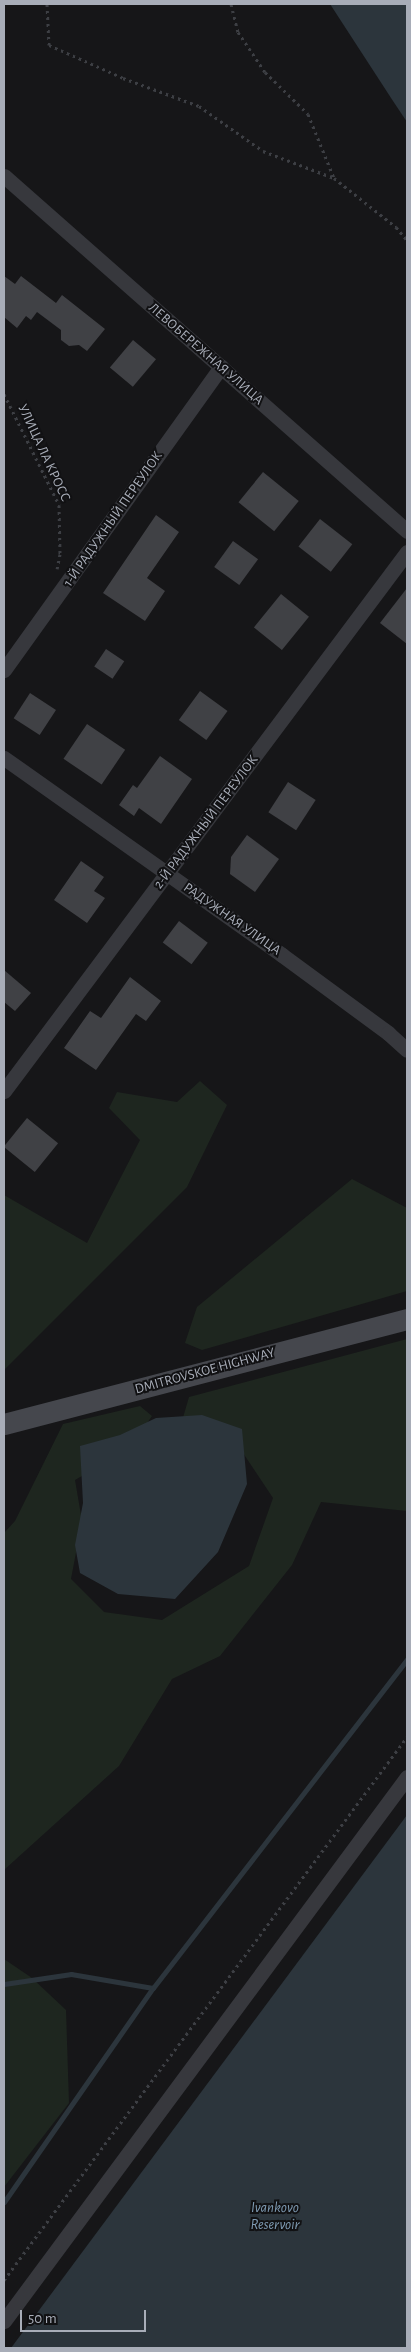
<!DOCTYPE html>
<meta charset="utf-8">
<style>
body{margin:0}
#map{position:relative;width:411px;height:2352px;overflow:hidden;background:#161618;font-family:"Alegreya Sans",sans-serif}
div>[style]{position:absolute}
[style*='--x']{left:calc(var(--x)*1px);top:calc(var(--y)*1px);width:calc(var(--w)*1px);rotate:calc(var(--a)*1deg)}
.green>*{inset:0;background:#1e261f}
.water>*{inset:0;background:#2c353c}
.stream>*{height:5px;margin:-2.5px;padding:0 2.5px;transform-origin:2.5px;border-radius:2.5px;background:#2c353c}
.building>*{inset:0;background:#404145;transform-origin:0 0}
.path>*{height:3px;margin-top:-1.5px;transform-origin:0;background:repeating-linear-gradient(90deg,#3d3f44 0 2.5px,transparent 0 6.5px)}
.street>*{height:15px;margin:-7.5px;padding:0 7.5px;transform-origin:7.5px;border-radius:7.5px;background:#37383d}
.secondary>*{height:21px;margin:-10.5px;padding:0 10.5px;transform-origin:10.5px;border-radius:10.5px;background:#45474d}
span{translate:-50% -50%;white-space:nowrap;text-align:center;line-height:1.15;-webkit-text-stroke:4px #111113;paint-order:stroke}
.street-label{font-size:14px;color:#a8adb8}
.water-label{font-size:15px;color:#7f9bb3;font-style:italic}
.frame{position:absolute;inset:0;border:5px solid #a8adb8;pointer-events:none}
.scale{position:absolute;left:20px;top:2310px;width:126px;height:22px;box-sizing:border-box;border:2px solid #a8adb8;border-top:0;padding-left:6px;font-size:15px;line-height:18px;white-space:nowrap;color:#a8adb8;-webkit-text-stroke:4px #111113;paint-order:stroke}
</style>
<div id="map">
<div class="green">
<div style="clip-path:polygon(200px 1081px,227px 1105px,187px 1187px,4px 1370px,4px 1195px,87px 1243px,140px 1140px,109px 1108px,117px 1092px,177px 1102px)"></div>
<div style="clip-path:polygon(352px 1179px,407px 1208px,407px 1291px,202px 1350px,185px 1343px,197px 1307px)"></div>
<div style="clip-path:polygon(407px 1339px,407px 1511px,321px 1502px,292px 1565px,220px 1656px,172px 1679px,119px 1766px,4px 1870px,4px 1533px,15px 1521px,63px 1424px,140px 1406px,152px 1416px,129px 1449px,75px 1480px,82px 1521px,71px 1579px,104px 1612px,162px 1620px,249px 1566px,273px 1498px,223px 1423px,182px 1421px,189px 1397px)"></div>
<div style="clip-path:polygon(4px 1959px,32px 1978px,66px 2010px,69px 2103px,4px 2187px)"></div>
</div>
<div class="water">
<div style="clip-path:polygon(330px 4px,407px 4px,407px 122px,393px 101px)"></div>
<div style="clip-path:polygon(202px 1415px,242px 1429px,247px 1484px,218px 1552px,175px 1599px,118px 1594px,80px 1573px,75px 1545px,83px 1503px,80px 1446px,120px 1435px,156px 1418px)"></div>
<div style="clip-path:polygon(407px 1815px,407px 2348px,11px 2348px)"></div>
</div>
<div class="stream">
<div style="--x:4;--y:1984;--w:68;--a:-8.5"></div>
<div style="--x:71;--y:1974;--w:83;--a:9.7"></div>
<div style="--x:4;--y:2202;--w:261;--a:-55.2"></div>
<div style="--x:153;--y:1988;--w:416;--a:-52.3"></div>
</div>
<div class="building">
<div style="clip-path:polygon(4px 276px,15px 284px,21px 276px,56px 303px,62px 295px,105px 329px,87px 351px,79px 345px,69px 346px,61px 340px,61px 330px,37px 312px,31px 320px,26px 316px,17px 328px,4px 317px)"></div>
<div style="left:133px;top:340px;width:30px;height:36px;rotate:40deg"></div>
<div style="left:263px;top:472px;width:46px;height:39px;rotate:39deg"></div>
<div style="clip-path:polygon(156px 515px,179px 532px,147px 578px,165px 591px,145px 621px,103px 593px)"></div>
<div style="left:320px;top:519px;width:41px;height:35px;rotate:38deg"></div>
<div style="left:233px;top:541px;width:31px;height:32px;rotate:36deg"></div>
<div style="clip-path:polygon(407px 588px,407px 644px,380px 623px)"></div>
<div style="left:281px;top:594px;width:36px;height:43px;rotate:39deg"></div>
<div style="left:106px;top:649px;width:22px;height:21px;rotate:34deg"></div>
<div style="left:200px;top:691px;width:34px;height:36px;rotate:36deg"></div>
<div style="left:30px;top:693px;width:31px;height:30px;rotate:33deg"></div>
<div style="left:87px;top:724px;width:46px;height:42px;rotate:34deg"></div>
<div style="clip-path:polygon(160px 756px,192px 779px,161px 824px,139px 808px,134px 816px,119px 805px,133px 785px,137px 788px)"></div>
<div style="left:288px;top:782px;width:33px;height:36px;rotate:33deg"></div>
<div style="clip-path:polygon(247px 835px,279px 859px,255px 892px,230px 874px,231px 857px)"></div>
<div style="clip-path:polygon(81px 861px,104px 877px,94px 891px,105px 898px,87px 923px,54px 900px)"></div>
<div style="left:179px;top:921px;width:36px;height:27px;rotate:37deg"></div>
<div style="clip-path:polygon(4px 970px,31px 993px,15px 1011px,4px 1002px)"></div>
<div style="clip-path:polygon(130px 977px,161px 1001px,146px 1021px,136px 1014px,96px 1070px,64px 1048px,90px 1011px,101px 1018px)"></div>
<div style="left:27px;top:1118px;width:40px;height:37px;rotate:39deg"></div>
</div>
<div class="path">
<div style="--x:47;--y:4;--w:41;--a:87.2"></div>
<div style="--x:49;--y:45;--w:81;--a:24"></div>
<div style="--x:123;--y:78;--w:81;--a:20.2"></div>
<div style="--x:199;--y:106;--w:78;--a:35.1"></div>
<div style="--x:263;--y:151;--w:76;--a:20.8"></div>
<div style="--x:231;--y:4;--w:29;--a:76"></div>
<div style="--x:238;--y:32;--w:48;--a:56"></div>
<div style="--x:265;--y:72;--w:60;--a:44.3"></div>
<div style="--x:308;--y:114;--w:69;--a:67.9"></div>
<div style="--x:334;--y:178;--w:79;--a:38.3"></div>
<div style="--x:396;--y:227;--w:17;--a:50"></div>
<div style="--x:4;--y:394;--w:124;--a:63.6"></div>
<div style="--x:59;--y:505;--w:49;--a:88.8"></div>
<div style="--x:60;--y:554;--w:15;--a:101"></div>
<div style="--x:4;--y:2280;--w:676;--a:-53.42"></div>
</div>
<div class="street">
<div style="--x:4;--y:176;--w:537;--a:41.38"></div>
<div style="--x:4;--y:670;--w:373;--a:-54.4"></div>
<div style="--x:4;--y:758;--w:341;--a:35.3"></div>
<div style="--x:282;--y:955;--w:132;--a:36.3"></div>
<div style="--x:388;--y:1033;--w:25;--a:42"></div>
<div style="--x:4;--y:1091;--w:673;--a:-53.22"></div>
<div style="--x:4;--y:2321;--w:677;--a:-53.47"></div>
</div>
<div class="secondary">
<div style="--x:4;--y:1424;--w:416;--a:-14.6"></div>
</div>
<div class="street-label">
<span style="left:206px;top:354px;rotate:41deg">ЛЕВОБЕРЕЖНАЯ УЛИЦА</span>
<span style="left:44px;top:453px;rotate:65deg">УЛИЦА ЛА КРОСС</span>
<span style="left:113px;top:519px;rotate:-55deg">1-Й РАДУЖНЫЙ ПЕРЕУЛОК</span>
<span style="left:206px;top:822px;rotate:-53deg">2-Й РАДУЖНЫЙ ПЕРЕУЛОК</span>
<span style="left:232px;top:919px;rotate:35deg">РАДУЖНАЯ УЛИЦА</span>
<span style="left:205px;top:1371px;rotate:-15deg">DMITROVSKOE HIGHWAY</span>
</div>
<div class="water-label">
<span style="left:275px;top:2216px">Ivankovo<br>Reservoir</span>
</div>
<div class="frame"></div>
<div class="scale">50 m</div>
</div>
